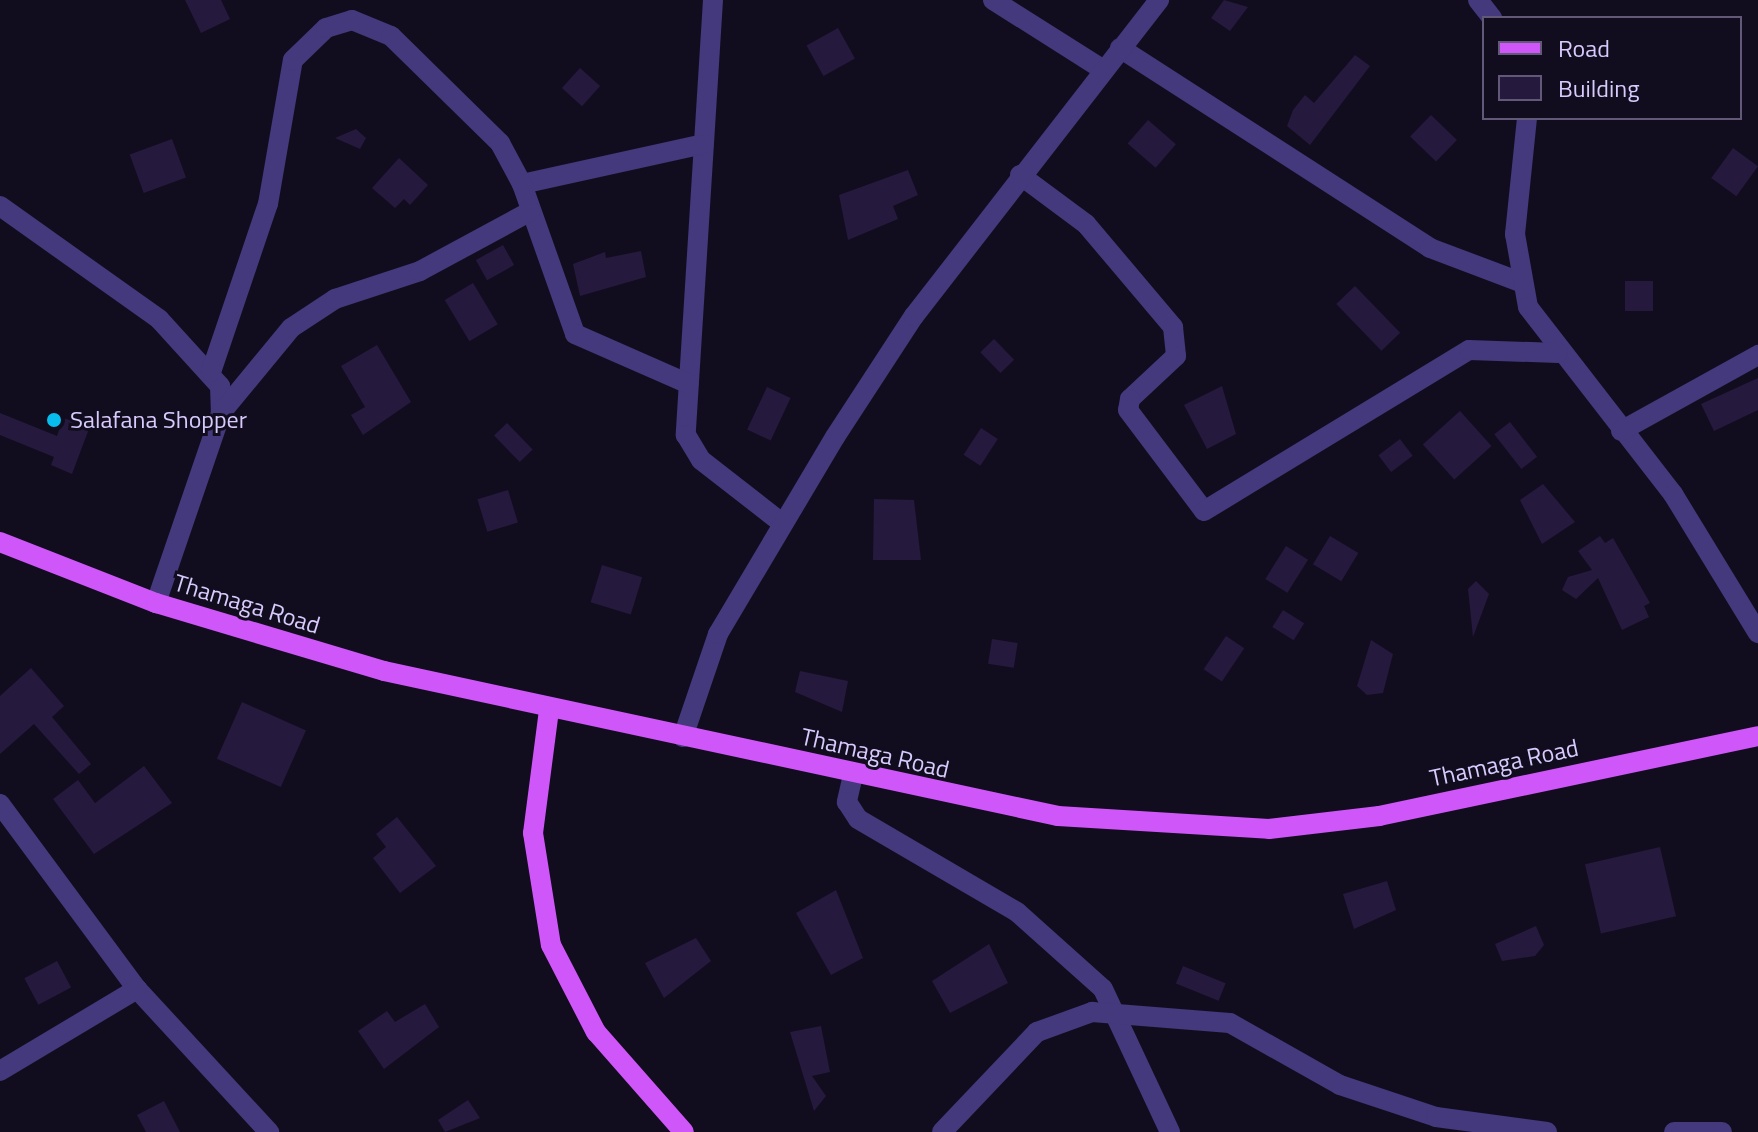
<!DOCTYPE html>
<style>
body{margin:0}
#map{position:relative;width:1758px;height:1132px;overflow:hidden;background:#120d1e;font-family:"Titillium Web",sans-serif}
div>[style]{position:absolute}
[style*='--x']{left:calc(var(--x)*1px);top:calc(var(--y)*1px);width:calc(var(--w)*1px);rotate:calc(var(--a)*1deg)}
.building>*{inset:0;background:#25193e;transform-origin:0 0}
.minor>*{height:20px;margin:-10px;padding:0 10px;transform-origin:10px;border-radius:10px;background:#43397c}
.major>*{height:20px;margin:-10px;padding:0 10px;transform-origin:10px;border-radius:10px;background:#cf56f9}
.dots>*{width:22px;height:22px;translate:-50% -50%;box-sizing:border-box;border:4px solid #120d1e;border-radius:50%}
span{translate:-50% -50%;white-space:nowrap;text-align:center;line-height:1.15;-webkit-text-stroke:6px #120d1e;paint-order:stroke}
.poi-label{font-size:24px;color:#d7cbfd}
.left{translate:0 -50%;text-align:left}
.street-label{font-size:24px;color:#d7cbfd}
.legend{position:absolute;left:1482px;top:16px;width:260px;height:104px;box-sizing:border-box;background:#120d1e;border:2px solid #615977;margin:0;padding:10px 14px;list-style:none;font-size:24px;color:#d7cbfd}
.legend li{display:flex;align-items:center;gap:16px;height:40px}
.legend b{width:40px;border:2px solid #615977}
</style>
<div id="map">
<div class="building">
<div style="clip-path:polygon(185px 0,221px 0,230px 19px,201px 33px)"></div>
<div style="clip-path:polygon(1224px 0,1248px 7px,1230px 31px,1211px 18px)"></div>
<div style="left:838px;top:28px;width:35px;height:36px;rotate:61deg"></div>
<div style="clip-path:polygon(1355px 55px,1370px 66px,1310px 145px,1287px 126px,1293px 110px,1305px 95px,1314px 103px)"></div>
<div style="left:580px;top:68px;width:27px;height:27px;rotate:42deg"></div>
<div style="left:1431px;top:115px;width:36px;height:30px;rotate:44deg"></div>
<div style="left:1148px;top:120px;width:37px;height:31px;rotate:41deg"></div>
<div style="clip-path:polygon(356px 129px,366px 138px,360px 149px,335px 138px)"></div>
<div style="left:172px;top:139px;width:41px;height:45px;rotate:70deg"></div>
<div style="left:1733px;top:148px;width:31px;height:37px;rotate:36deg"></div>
<div style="clip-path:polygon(399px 158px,428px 185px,410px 205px,404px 199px,395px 208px,372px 188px)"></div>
<div style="clip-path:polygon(908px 170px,918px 195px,893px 206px,898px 219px,848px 240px,839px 195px)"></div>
<div style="left:503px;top:245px;width:23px;height:31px;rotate:61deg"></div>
<div style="clip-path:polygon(641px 251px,646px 277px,580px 296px,573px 264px,605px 252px,606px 258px)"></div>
<div style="left:1625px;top:281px;width:28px;height:30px"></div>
<div style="left:473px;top:283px;width:48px;height:33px;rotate:59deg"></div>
<div style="left:1355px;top:286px;width:65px;height:26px;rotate:46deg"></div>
<div style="left:994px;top:339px;width:29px;height:19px;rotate:46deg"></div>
<div style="clip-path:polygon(377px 345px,411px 402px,363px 435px,351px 415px,365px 407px,341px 366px)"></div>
<div style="clip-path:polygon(1758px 378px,1758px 410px,1714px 431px,1701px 404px)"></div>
<div style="clip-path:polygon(1222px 386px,1236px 434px,1207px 449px,1184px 405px)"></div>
<div style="left:767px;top:387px;width:26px;height:47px;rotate:25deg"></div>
<div style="left:1460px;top:411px;width:47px;height:50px;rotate:48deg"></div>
<div style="clip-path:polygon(0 413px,57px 436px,63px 418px,90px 426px,72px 474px,51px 465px,54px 457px,0 435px)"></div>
<div style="left:1510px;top:422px;width:44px;height:20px;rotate:52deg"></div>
<div style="left:507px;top:423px;width:37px;height:18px;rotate:46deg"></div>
<div style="left:981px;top:428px;width:20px;height:32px;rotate:33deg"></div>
<div style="left:1400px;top:439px;width:21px;height:27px;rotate:53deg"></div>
<div style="clip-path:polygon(1543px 484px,1575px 522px,1542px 544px,1520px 500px)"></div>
<div style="left:508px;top:490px;width:34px;height:32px;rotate:73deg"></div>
<div style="clip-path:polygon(874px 499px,914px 500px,921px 560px,873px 560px)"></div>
<div style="left:1330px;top:536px;width:33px;height:33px;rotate:31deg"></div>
<div style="clip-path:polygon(1600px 536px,1605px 543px,1613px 538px,1650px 603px,1644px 606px,1649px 617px,1622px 630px,1598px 578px,1576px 599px,1562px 590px,1568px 577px,1592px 570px,1578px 551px)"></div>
<div style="left:1286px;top:546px;width:26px;height:39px;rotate:32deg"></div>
<div style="left:602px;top:565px;width:42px;height:39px;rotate:17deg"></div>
<div style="clip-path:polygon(1476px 581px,1489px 594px,1473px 637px,1468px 589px)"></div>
<div style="left:1283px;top:610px;width:25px;height:20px;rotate:32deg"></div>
<div style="left:1226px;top:636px;width:22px;height:40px;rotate:34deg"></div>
<div style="left:992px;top:639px;width:26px;height:25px;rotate:9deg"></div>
<div style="clip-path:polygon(1371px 640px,1393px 654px,1383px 693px,1367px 695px,1357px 686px)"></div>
<div style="clip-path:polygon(31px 668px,64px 706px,52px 717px,91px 764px,79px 774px,34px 724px,0 754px,0 696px)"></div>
<div style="clip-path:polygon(800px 671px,848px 681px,842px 712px,795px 692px)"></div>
<div style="left:242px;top:702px;width:70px;height:62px;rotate:24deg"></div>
<div style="clip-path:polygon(144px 766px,172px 803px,94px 854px,53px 799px,78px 780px,95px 803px)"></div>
<div style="clip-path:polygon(397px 817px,436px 866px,400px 893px,373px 858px,386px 847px,376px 834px)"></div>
<div style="left:1660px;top:847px;width:71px;height:77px;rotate:77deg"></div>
<div style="clip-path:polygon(1387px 881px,1396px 910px,1354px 929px,1343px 894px)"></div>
<div style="clip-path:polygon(836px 890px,863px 958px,831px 975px,796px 913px)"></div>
<div style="clip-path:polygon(1536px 926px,1544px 945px,1535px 956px,1502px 961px,1495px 944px)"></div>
<div style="clip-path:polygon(696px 938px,711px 961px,664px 998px,645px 963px)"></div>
<div style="clip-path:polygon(989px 944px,1008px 983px,950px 1013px,932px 981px)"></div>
<div style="left:57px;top:961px;width:30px;height:37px;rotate:62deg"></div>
<div style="left:1183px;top:966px;width:46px;height:19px;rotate:22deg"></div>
<div style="clip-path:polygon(425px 1004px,439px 1027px,384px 1069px,358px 1031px,387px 1011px,395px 1022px)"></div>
<div style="clip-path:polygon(821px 1026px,830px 1072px,812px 1076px,826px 1096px,814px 1111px,790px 1032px)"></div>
<div style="clip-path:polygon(468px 1100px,480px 1118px,445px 1132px,438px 1120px)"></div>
<div style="clip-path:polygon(164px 1101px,180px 1132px,146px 1132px,137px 1115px)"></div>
</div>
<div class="minor">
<div style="--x:713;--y:0;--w:436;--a:93.6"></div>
<div style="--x:686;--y:435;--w:29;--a:59"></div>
<div style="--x:701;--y:460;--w:103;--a:37.9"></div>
<div style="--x:993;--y:0;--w:129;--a:32.3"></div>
<div style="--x:1478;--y:0;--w:23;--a:52"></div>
<div style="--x:1120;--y:48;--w:369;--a:32.8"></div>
<div style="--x:1430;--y:248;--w:96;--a:20.7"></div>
<div style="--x:1527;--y:118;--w:117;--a:95.9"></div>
<div style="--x:1515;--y:234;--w:74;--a:79.9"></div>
<div style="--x:1528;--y:307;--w:237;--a:52.2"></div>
<div style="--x:1673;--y:494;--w:163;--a:58.6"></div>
<div style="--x:1020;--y:175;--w:82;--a:36.6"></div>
<div style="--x:1086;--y:224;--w:135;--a:49.8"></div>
<div style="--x:1173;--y:327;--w:29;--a:84"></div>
<div style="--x:1176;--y:356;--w:63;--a:136.9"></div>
<div style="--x:1130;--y:399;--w:11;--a:100"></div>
<div style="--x:1128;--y:410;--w:126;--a:53"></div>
<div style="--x:1204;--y:511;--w:310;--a:-31.3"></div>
<div style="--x:1469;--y:350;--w:89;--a:1.9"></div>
<div style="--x:522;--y:184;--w:186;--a:-12.4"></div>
<div style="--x:0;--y:206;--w:195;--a:35.4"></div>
<div style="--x:159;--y:319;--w:91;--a:47.7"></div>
<div style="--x:220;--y:386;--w:27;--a:88"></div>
<div style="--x:221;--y:413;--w:201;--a:108.9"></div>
<div style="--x:211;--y:372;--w:177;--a:-71.3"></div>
<div style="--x:268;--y:204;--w:146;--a:-80.2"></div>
<div style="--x:293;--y:60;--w:46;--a:-44.1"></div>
<div style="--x:326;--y:28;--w:27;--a:-17"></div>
<div style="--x:352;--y:20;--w:42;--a:22.3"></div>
<div style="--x:391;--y:36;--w:153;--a:44.5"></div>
<div style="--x:500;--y:143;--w:47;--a:61.8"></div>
<div style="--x:522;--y:184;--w:159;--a:70.5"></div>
<div style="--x:575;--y:334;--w:124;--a:23.7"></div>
<div style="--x:221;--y:413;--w:110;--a:-50.5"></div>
<div style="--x:291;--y:328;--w:53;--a:-33.4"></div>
<div style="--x:335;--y:299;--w:89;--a:-18.2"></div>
<div style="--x:420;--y:271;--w:126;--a:-28.4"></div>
<div style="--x:1621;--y:431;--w:157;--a:-29"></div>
<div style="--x:683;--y:737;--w:109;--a:-71.2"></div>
<div style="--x:718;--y:634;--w:229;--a:-59.3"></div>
<div style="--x:835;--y:437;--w:145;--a:-56.9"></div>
<div style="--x:914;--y:316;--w:400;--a:-52.2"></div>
<div style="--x:853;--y:775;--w:28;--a:103"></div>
<div style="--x:847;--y:802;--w:20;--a:57"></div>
<div style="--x:858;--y:819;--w:184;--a:30.3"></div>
<div style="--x:1017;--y:912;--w:115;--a:41.8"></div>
<div style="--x:1103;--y:989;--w:158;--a:64.9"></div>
<div style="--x:0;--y:804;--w:230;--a:53.5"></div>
<div style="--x:137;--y:989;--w:195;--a:47.3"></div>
<div style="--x:0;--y:1071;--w:160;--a:-30.9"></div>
<div style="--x:942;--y:1132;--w:138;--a:-46.5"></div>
<div style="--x:1037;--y:1032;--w:59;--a:-20"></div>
<div style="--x:1092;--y:1012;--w:138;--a:4.6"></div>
<div style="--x:1230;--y:1023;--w:126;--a:29.4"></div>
<div style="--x:1340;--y:1085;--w:101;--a:18.4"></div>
<div style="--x:1436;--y:1117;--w:112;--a:7.7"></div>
<div style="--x:1674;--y:1132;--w:48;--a:0"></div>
</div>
<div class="major">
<div style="--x:0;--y:542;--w:168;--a:21.4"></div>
<div style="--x:156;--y:603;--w:238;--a:16.6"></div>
<div style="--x:384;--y:671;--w:689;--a:12.14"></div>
<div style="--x:1058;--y:816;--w:211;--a:3.5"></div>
<div style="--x:1269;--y:829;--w:111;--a:-6.7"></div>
<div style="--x:1379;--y:816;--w:387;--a:-11.9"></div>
<div style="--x:549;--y:710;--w:124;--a:97.4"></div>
<div style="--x:533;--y:833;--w:113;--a:80.9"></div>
<div style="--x:551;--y:945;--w:98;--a:62.7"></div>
<div style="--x:596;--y:1032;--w:133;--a:48.7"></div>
</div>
<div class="dots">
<div style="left:54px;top:420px;background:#08bced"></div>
</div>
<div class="poi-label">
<span class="left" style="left:70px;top:420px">Salafana Shopper</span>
</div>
<div class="street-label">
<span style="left:247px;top:604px;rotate:17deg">Thamaga Road</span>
<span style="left:875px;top:753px;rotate:13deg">Thamaga Road</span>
<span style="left:1504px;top:763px;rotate:-12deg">Thamaga Road</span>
</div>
<ul class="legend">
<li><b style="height:10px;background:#cf56f9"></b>Road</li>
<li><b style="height:22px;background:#25193e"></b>Building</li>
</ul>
</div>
